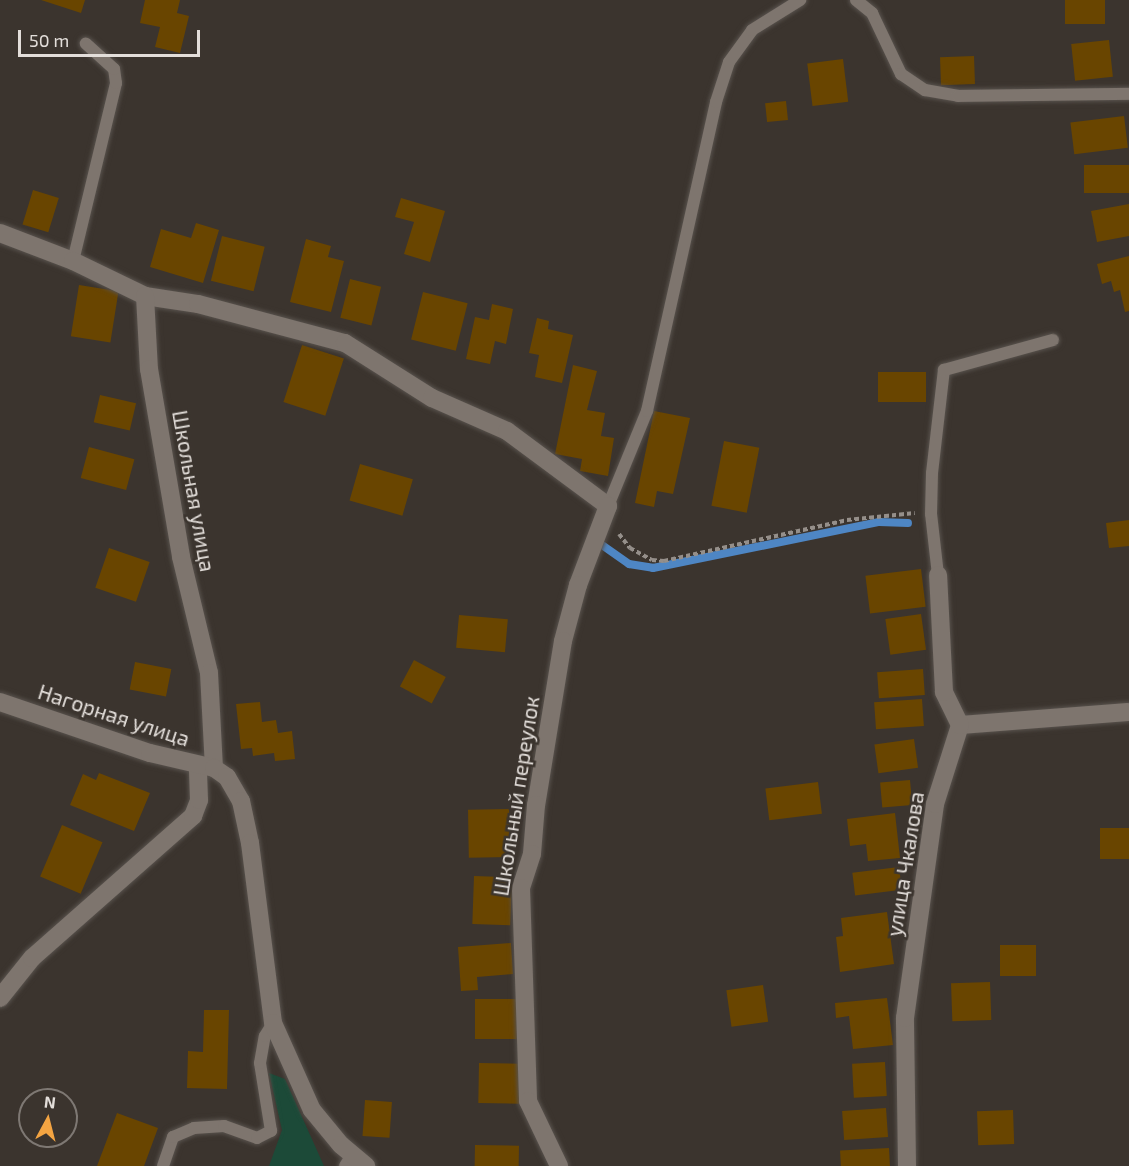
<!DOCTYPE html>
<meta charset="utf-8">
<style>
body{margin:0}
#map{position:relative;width:1129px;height:1166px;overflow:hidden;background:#3b342e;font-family:"Exo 2",sans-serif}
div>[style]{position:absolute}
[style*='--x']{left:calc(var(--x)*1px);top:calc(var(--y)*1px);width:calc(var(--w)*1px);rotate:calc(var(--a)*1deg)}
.green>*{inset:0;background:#1c4a38}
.stream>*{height:8px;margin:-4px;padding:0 4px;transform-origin:4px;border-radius:4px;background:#4e86c4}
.building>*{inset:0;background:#694500;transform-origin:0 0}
.path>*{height:4px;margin-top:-2px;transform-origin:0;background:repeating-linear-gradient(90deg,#958f8a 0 4.5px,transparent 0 7.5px)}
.roads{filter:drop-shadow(0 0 2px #58524d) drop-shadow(0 0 2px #58524d)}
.lane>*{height:12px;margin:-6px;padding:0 6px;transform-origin:6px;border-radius:6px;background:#7e756e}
.street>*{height:18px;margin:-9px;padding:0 9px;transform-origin:9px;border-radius:9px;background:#7e756e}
.secondary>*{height:18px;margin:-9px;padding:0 9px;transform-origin:9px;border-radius:9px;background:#7e756e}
span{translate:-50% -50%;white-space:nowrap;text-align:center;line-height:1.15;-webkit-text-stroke:5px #3b342e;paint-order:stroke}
.street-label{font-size:21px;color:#e3deda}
.north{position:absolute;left:18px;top:1088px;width:60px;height:60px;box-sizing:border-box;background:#3b342e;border:2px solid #7e7873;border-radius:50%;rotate:7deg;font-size:16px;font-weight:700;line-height:24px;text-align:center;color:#e3deda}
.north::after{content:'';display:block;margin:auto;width:21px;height:27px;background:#f3a442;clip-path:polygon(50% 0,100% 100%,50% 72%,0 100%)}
.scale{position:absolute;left:18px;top:30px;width:182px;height:27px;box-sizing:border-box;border:3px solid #e3deda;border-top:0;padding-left:8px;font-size:18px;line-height:21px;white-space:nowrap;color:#e3deda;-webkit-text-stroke:4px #3b342e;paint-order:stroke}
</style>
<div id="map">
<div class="green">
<div style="clip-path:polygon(269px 1073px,285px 1079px,324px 1166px,269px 1166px,282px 1130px)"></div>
</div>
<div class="stream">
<div style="--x:602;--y:545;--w:33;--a:35"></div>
<div style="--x:629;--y:564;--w:24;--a:9"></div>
<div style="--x:653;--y:568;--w:231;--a:-11.5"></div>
<div style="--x:879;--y:522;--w:29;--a:2"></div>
</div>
<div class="building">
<div style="clip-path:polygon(41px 0,85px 0,81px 13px)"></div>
<div style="clip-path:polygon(145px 0,180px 0,177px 13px,189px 16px,180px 53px,155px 47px,160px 27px,140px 23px)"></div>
<div style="left:1065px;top:0;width:40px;height:24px"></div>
<div style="left:1109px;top:40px;width:37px;height:38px;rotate:84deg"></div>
<div style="left:974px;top:56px;width:28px;height:34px;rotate:88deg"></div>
<div style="left:843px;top:59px;width:43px;height:36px;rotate:83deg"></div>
<div style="left:786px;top:101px;width:19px;height:21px;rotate:84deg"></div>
<div style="left:1124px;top:116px;width:32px;height:54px;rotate:83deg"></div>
<div style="left:1129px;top:165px;width:28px;height:45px;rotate:90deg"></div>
<div style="left:33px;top:190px;width:27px;height:36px;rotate:17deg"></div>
<div style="clip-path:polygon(401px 198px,445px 211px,430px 262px,404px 254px,414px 222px,395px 217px)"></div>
<div style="clip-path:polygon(1129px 204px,1129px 236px,1097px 242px,1091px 211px)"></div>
<div style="clip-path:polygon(196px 223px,219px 230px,203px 283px,150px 267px,161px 229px,191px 238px)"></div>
<div style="left:222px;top:236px;width:44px;height:46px;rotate:14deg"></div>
<div style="clip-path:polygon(306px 239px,331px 246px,328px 257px,344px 261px,331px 312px,290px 302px)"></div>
<div style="clip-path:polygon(1129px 256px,1129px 311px,1125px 312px,1120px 290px,1114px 292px,1111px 281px,1102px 284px,1097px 264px)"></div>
<div style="left:350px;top:279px;width:32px;height:40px;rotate:14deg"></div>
<div style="left:79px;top:285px;width:40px;height:52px;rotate:9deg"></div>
<div style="left:423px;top:292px;width:46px;height:49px;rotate:14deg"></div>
<div style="clip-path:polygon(492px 304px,513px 309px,506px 344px,495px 341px,490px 364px,466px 359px,475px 317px,489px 320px)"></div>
<div style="clip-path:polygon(537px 318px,549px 321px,548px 329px,573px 335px,562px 383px,535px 377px,539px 355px,529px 353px)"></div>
<div style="left:302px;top:345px;width:44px;height:60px;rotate:18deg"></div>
<div style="clip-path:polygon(573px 365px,597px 371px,587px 410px,605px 413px,601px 436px,614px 438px,608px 476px,580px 471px,582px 459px,555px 454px)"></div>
<div style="left:926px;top:372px;width:30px;height:48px;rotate:90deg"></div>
<div style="left:100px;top:395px;width:37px;height:28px;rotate:13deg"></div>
<div style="clip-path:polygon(654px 411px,690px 418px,673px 494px,657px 491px,654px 507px,635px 503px)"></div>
<div style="left:724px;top:441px;width:36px;height:66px;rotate:11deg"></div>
<div style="left:89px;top:447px;width:47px;height:32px;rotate:15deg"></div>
<div style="left:360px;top:464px;width:55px;height:38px;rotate:16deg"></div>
<div style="clip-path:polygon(1129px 520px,1129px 546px,1109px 548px,1106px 523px)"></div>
<div style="left:109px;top:548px;width:43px;height:42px;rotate:19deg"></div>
<div style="left:921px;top:569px;width:38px;height:56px;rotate:83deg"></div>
<div style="left:921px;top:614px;width:36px;height:36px;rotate:82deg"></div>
<div style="left:459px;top:615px;width:49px;height:33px;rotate:5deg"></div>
<div style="left:414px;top:660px;width:36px;height:30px;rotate:28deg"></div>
<div style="left:135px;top:662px;width:37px;height:28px;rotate:11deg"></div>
<div style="left:923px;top:669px;width:26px;height:46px;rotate:86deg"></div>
<div style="left:922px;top:699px;width:27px;height:48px;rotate:86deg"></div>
<div style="clip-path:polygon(260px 702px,262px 722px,276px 720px,278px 733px,292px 731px,295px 759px,275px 761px,274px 753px,253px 756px,252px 748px,241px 749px,236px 704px)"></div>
<div style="left:914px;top:739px;width:29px;height:40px;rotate:82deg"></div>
<div style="clip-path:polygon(99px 773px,150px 793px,134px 831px,70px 805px,83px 774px,96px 780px)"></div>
<div style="left:910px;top:780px;width:25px;height:30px;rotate:85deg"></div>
<div style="left:818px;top:782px;width:32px;height:53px;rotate:83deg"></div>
<div style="left:509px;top:809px;width:48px;height:41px;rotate:89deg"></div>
<div style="clip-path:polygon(895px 813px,900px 858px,868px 861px,866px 844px,850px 846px,847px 819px)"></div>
<div style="left:62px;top:825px;width:44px;height:56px;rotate:23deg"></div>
<div style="left:1100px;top:828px;width:29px;height:31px"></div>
<div style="left:899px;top:867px;width:23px;height:47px;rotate:83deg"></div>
<div style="left:474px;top:876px;width:38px;height:48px;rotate:2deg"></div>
<div style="clip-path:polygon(887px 912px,894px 964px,840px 972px,836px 937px,843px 936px,841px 918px)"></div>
<div style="clip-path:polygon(511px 943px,513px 974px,477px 977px,478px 990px,461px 991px,458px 947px)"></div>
<div style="left:1000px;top:945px;width:36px;height:31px"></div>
<div style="left:990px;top:982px;width:38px;height:39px;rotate:88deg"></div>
<div style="left:763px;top:985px;width:37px;height:37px;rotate:82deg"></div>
<div style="clip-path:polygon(887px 998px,893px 1045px,853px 1049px,849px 1016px,836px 1018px,835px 1003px)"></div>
<div style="left:475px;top:999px;width:43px;height:40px"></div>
<div style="clip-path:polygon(204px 1010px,229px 1010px,227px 1089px,187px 1088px,188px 1051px,203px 1052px)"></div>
<div style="left:885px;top:1062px;width:34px;height:33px;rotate:87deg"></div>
<div style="left:479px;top:1063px;width:41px;height:40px;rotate:1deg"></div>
<div style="left:365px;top:1100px;width:27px;height:36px;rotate:4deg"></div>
<div style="left:886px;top:1108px;width:29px;height:44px;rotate:86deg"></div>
<div style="left:1013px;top:1110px;width:34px;height:36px;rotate:88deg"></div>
<div style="clip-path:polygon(117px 1113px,158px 1128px,144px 1166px,97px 1166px)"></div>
<div style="left:475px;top:1145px;width:44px;height:21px;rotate:1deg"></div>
<div style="left:889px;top:1148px;width:18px;height:49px;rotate:87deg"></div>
</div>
<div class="path">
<div style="--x:619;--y:534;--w:18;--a:52"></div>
<div style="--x:630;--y:548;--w:25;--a:29"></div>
<div style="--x:652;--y:560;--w:12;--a:5"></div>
<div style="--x:664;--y:561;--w:188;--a:-12.6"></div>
<div style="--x:847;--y:520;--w:68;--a:-5.9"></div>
</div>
<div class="roads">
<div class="lane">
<div style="--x:856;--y:0;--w:21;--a:39"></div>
<div style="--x:872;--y:13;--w:68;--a:64.6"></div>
<div style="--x:901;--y:74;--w:29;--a:34"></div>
<div style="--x:925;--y:90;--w:34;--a:10"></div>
<div style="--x:958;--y:96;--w:171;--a:-0.7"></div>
<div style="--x:73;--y:261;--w:183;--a:-76.4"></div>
<div style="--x:116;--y:83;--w:14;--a:-98"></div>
<div style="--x:114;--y:69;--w:38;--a:-138"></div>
<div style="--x:608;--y:506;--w:103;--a:-67.7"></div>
<div style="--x:647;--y:411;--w:317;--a:-77.4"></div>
<div style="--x:716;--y:102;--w:42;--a:-72"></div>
<div style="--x:729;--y:62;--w:39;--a:-54"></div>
<div style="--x:752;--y:30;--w:57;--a:-32"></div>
<div style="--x:938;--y:575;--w:61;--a:-96.5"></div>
<div style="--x:931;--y:514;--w:41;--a:-88.6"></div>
<div style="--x:932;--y:473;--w:104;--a:-83.4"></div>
<div style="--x:944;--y:370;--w:113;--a:-15.4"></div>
<div style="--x:163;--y:1166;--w:31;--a:-71"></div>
<div style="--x:173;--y:1137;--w:23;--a:-23"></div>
<div style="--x:194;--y:1128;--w:30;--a:-4"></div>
<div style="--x:224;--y:1126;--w:35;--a:20"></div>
<div style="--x:257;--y:1138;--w:16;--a:-27"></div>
<div style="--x:271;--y:1131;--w:69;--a:-99.2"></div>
<div style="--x:260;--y:1063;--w:27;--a:-80"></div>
<div style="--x:265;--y:1036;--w:15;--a:-58"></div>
<div style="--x:345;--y:1166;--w:13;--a:-58"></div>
</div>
<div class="street">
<div style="--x:0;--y:233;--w:78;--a:21"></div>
<div style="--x:73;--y:261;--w:80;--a:25.9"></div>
<div style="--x:145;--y:296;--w:54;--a:8.6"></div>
<div style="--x:198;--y:304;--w:152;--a:14.9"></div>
<div style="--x:345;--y:343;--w:103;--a:32.3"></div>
<div style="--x:432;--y:398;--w:82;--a:23.7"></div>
<div style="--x:507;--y:431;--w:126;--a:36.6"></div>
<div style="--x:608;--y:506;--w:85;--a:110.8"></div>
<div style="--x:578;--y:585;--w:58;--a:105"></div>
<div style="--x:563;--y:641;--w:166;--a:99.3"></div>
<div style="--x:536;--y:805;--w:49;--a:94.7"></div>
<div style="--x:532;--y:854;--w:36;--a:108"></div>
<div style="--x:521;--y:888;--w:213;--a:88.1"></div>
<div style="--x:528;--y:1101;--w:72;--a:64.5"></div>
<div style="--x:145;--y:296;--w:73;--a:86.9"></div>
<div style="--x:149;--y:369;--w:191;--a:80.3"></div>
<div style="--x:181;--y:557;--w:119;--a:76.4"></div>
<div style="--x:209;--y:673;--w:95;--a:87"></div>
<div style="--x:960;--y:725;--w:169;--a:-4.4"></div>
<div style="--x:0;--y:998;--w:51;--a:-51.3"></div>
<div style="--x:32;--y:958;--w:215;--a:-41.4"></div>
<div style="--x:193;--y:816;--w:17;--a:-69"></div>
<div style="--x:199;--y:800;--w:33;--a:-92"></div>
<div style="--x:907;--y:1166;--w:148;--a:-90.8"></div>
<div style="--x:905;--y:1018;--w:216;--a:-82"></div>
<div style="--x:935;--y:804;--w:83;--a:-72.4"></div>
<div style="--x:960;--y:725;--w:37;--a:-116"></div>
<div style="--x:944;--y:692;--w:117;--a:-92.9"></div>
</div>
<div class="secondary">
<div style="--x:0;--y:702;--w:158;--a:18.8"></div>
<div style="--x:150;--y:753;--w:66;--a:13.2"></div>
<div style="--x:214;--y:768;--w:16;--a:35"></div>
<div style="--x:227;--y:777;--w:28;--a:60"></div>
<div style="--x:241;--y:801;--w:43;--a:77.9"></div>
<div style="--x:250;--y:843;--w:181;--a:82.7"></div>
<div style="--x:273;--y:1023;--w:95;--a:65.9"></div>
<div style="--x:312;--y:1110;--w:45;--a:50.4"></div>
<div style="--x:341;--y:1145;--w:33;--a:40"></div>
</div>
</div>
<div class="street-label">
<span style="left:194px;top:491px;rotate:80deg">Школьная улица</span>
<span style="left:114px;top:715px;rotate:18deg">Нагорная улица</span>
<span style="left:516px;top:796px;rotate:-81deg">Школьный переулок</span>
<span style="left:905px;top:864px;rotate:-81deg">улица Чкалова</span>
</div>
<div class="north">N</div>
<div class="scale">50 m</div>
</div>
